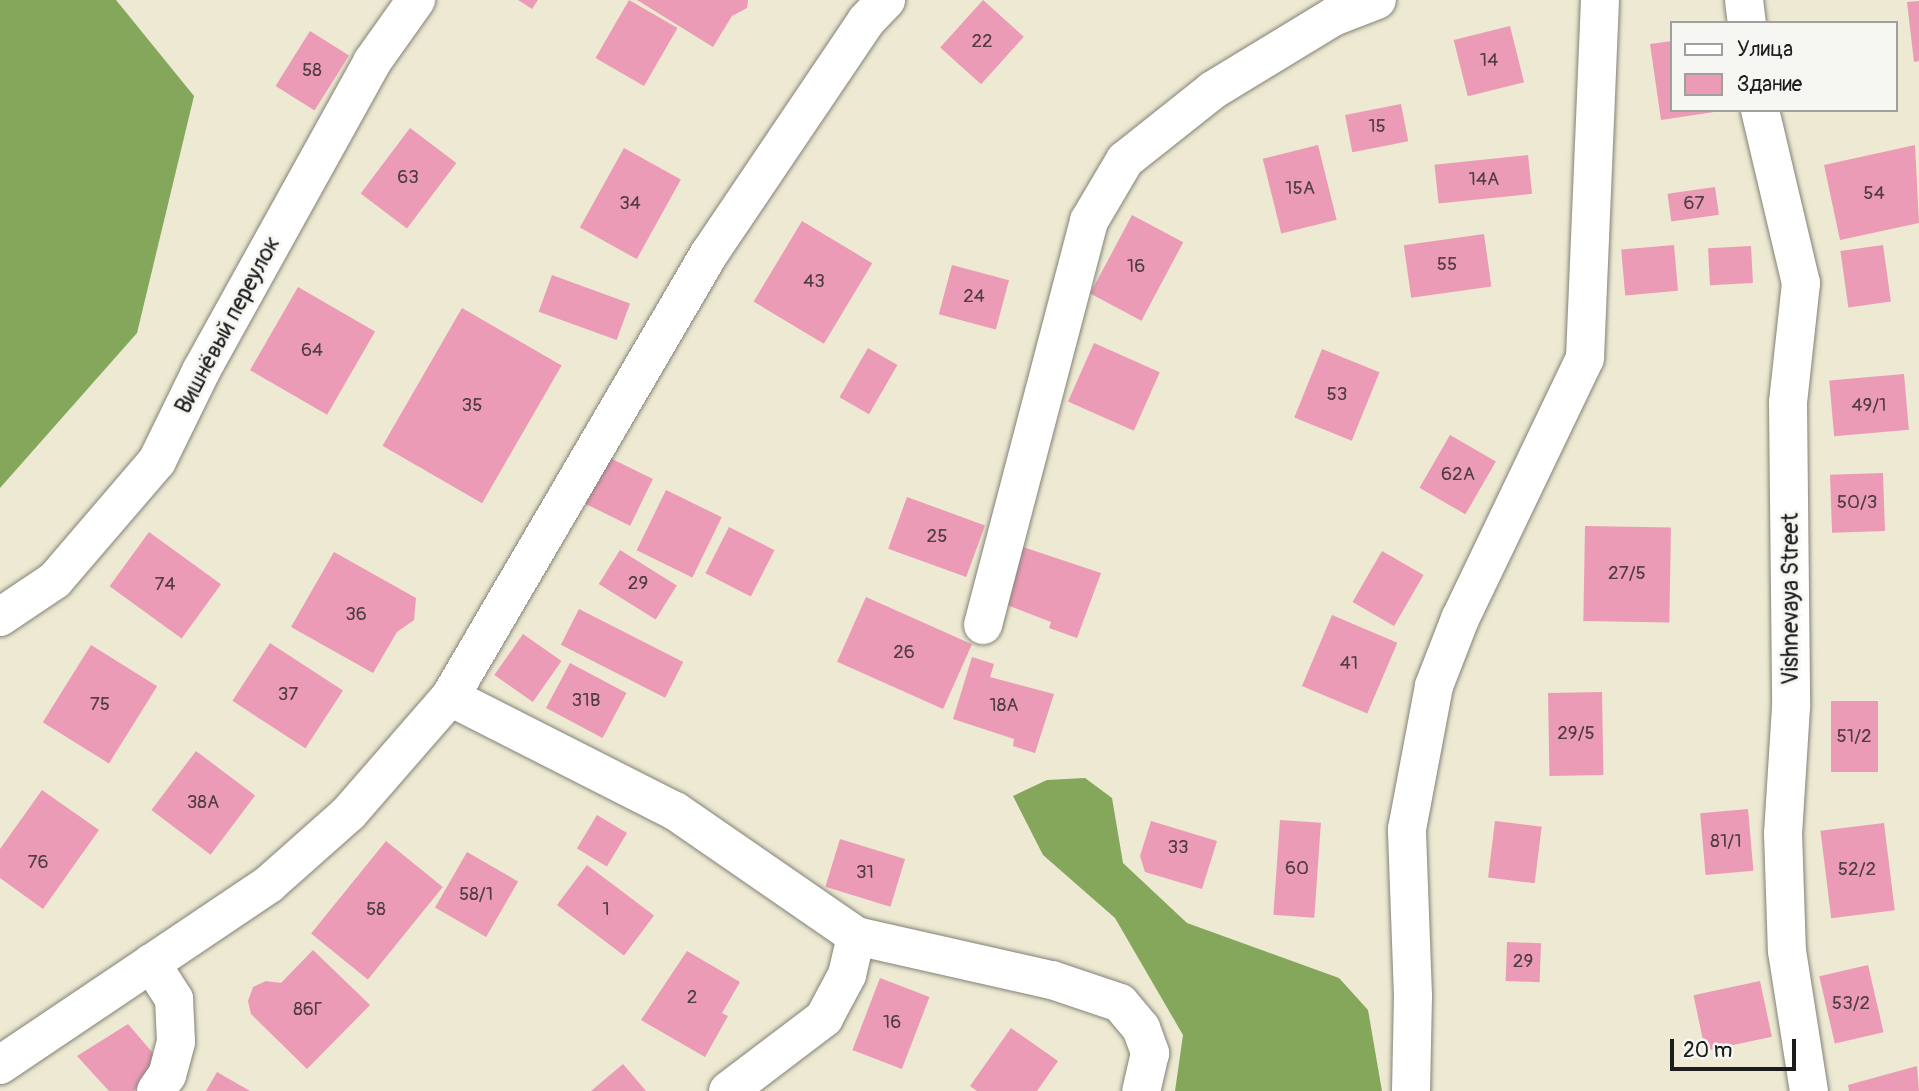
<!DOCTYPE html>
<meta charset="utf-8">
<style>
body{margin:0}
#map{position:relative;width:1919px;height:1091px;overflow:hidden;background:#ede9d2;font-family:Pangolin,sans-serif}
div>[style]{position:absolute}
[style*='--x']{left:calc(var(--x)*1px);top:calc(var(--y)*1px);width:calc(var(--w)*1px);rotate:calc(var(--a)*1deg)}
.forest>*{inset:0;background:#84a75c}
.building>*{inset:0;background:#ec9bb7;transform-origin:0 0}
.roads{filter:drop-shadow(0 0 2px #848277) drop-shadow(0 0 2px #848277)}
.minor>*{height:38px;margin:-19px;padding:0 19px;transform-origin:19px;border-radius:19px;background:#fff}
span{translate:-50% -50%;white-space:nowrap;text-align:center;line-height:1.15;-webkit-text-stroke:6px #f6f6f2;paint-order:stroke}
.number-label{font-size:19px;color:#503c43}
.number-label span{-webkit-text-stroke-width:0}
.street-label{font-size:23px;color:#1c1c1c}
.legend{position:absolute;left:1670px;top:21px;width:228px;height:91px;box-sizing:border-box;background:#f6f6f2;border:2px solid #9f9f9c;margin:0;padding:9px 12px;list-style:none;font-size:21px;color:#1c1c1c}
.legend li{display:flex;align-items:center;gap:14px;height:35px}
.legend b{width:35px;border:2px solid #9f9f9c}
.scale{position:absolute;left:1670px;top:1039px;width:126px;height:32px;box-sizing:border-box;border:4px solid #1c1c1c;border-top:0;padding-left:9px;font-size:21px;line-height:24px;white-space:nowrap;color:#1c1c1c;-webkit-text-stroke:5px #f6f6f2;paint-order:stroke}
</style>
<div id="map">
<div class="forest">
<div style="clip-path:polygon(0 0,116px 0,194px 96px,137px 333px,0 488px)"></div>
<div style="clip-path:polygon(1085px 778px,1112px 798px,1123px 863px,1187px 923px,1339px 978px,1368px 1010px,1382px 1091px,1175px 1091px,1183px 1035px,1115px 918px,1043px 855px,1013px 796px,1047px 780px)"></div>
</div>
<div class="building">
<div style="clip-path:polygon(518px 0,538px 0,532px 9px)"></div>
<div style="left:629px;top:0;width:56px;height:67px;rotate:30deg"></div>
<div style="clip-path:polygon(637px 0,748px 0,747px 8px,732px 16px,713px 47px)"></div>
<div style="left:983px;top:0;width:55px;height:64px;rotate:42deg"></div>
<div style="clip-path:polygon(1919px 1px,1919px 61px,1914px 62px,1907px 2px)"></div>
<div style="left:1510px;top:26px;width:58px;height:58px;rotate:76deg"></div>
<div style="left:310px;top:31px;width:46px;height:65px;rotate:32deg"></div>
<div style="clip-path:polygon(1672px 41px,1672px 110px,1714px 112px,1661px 120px,1650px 44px)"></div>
<div style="left:1401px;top:104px;width:38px;height:57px;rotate:79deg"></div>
<div style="left:410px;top:128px;width:58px;height:82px;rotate:37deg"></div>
<div style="left:1318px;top:145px;width:77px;height:57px;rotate:76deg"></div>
<div style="clip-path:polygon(1915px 145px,1919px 223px,1840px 240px,1824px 165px)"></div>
<div style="left:624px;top:148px;width:65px;height:91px;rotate:29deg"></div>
<div style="left:1528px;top:155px;width:39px;height:94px;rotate:84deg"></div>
<div style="left:1715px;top:187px;width:28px;height:48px;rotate:82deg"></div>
<div style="left:1132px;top:215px;width:58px;height:89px;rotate:28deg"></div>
<div style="left:802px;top:221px;width:82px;height:94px;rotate:31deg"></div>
<div style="left:1484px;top:234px;width:53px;height:81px;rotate:82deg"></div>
<div style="left:1674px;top:245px;width:46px;height:53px;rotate:85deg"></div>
<div style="left:1883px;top:245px;width:57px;height:43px;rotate:82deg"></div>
<div style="left:1751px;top:246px;width:37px;height:43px;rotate:87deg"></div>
<div style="left:952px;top:265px;width:59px;height:51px;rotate:15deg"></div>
<div style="left:552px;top:275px;width:83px;height:39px;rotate:20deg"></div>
<div style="left:298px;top:287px;width:89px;height:96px;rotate:30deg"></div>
<div style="left:462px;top:308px;width:115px;height:159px;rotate:30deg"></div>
<div style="left:1094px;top:343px;width:72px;height:64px;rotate:24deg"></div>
<div style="left:868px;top:348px;width:34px;height:57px;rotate:30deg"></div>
<div style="left:1322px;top:349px;width:62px;height:74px;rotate:22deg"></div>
<div style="left:1904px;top:374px;width:56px;height:75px;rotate:85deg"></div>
<div style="left:1450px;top:435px;width:53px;height:61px;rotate:30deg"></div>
<div style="left:608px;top:457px;width:50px;height:52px;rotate:26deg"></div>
<div style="left:1883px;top:473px;width:58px;height:53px;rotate:88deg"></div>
<div style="left:666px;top:490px;width:62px;height:67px;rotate:26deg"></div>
<div style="left:907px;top:497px;width:83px;height:55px;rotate:20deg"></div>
<div style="left:1585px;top:526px;width:86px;height:95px;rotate:1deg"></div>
<div style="left:729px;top:527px;width:51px;height:52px;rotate:27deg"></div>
<div style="left:149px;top:532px;width:89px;height:67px;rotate:36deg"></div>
<div style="clip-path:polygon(1023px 547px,1101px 573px,1077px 638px,1049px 628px,1051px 622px,1002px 603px)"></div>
<div style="left:620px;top:550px;width:67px;height:40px;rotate:32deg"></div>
<div style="left:1382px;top:551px;width:48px;height:59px;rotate:30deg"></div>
<div style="clip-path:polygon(334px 552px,416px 598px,414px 620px,397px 632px,373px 673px,291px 627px)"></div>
<div style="left:866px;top:597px;width:116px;height:71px;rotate:24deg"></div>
<div style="left:579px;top:609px;width:117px;height:40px;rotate:27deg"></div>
<div style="left:1332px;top:615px;width:71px;height:77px;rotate:23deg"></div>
<div style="left:523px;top:634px;width:47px;height:50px;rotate:35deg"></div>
<div style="left:270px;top:643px;width:87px;height:69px;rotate:33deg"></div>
<div style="left:91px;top:645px;width:78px;height:91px;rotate:32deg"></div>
<div style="clip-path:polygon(972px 657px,994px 664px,990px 677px,1054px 694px,1035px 753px,1013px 746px,1014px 739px,953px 719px)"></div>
<div style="left:570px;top:663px;width:64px;height:51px;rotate:28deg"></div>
<div style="left:1602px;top:692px;width:83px;height:54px;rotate:89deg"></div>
<div style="left:1831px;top:701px;width:47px;height:71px"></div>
<div style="left:196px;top:751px;width:74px;height:74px;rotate:37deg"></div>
<div style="clip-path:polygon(42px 790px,99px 830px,43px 909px,0 878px,0 849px)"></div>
<div style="left:1748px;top:809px;width:62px;height:48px;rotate:85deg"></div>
<div style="left:597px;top:815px;width:35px;height:39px;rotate:31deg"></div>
<div style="left:1280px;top:820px;width:41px;height:95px;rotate:4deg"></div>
<div style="clip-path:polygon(1151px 821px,1217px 841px,1202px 889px,1145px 872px,1140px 856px)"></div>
<div style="left:1495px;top:821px;width:47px;height:57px;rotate:7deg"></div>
<div style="left:1884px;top:823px;width:88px;height:64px;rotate:83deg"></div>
<div style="left:840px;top:839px;width:68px;height:50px;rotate:17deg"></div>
<div style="left:386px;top:841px;width:73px;height:119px;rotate:39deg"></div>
<div style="left:467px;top:852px;width:59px;height:64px;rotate:30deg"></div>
<div style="left:587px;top:865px;width:84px;height:50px;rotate:37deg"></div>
<div style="left:1507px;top:942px;width:34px;height:39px;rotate:2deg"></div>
<div style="clip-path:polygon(313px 950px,370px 1005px,307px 1069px,251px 1014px,248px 1001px,253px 987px,266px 981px,281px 983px)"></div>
<div style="clip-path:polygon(687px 951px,740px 982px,722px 1013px,728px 1016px,705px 1057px,641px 1020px)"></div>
<div style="left:1868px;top:965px;width:69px;height:50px;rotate:77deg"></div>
<div style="left:880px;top:978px;width:53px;height:77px;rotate:21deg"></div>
<div style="left:1760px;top:981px;width:57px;height:68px;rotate:78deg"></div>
<div style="clip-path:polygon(128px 1024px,158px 1059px,134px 1091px,109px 1091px,77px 1056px)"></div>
<div style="clip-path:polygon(1011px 1028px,1058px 1061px,1037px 1091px,977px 1091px,970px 1086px)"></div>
<div style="clip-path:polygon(623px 1064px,646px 1091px,591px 1091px)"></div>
<div style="clip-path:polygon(1917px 1066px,1919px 1091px,1849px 1091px,1848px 1085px)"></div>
<div style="clip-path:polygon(217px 1072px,250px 1091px,206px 1091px)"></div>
</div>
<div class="roads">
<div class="minor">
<div style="--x:1744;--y:0;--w:23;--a:83"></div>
<div style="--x:1760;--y:110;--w:178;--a:76.7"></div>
<div style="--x:1801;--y:283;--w:120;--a:96.2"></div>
<div style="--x:1788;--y:402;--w:305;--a:89.4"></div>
<div style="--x:1791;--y:707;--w:126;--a:93.6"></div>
<div style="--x:1783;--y:833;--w:118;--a:88.1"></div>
<div style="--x:1787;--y:951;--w:142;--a:81.1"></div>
<div style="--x:0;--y:617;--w:66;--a:-33.9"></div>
<div style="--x:55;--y:580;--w:157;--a:-49.4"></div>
<div style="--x:157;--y:461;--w:100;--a:-63.9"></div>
<div style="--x:201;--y:371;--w:353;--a:-61"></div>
<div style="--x:372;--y:62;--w:76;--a:-54.6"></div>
<div style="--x:983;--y:625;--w:418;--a:-75.3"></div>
<div style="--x:1089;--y:221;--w:71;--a:-59.5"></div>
<div style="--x:1125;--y:160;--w:112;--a:-38.5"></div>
<div style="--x:1213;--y:90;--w:140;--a:-31.3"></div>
<div style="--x:1333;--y:17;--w:47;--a:-21.1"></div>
<div style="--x:450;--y:697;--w:252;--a:26.9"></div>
<div style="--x:675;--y:811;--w:220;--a:34.6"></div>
<div style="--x:856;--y:936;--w:201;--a:12.7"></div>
<div style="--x:1052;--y:980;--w:72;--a:18.7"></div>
<div style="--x:1120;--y:1003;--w:33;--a:50"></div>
<div style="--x:1141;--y:1028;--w:27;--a:70"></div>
<div style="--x:1150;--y:1053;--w:39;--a:103"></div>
<div style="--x:151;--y:963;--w:43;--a:57.4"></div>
<div style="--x:174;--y:999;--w:43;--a:87.3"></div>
<div style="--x:176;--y:1042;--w:34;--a:105"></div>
<div style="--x:167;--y:1075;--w:19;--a:125"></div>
<div style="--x:0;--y:1065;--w:324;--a:-33.9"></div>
<div style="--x:269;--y:884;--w:107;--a:-41.6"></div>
<div style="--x:349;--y:813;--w:154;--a:-49"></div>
<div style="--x:450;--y:697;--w:513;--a:-59.69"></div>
<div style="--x:709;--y:254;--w:281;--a:-56"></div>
<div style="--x:866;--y:21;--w:29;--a:-46"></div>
<div style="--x:728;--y:1091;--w:121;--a:-37.2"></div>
<div style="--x:824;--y:1018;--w:49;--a:-61.9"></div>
<div style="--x:847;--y:975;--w:40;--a:-77"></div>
<div style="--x:1411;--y:1091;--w:95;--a:-88.8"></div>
<div style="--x:1413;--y:996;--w:167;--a:-92.1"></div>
<div style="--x:1407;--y:829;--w:146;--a:-79.3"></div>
<div style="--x:1434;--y:686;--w:72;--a:-68.8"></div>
<div style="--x:1460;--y:619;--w:289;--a:-64.4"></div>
<div style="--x:1585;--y:358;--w:358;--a:-87.6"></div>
</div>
</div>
<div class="number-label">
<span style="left:982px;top:42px">22</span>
<span style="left:1489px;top:61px">14</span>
<span style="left:312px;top:71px">58</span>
<span style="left:1377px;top:127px">15</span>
<span style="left:408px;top:178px">63</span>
<span style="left:1484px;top:180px">14А</span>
<span style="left:1300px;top:189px">15А</span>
<span style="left:1874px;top:194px">54</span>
<span style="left:630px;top:204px">34</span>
<span style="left:1694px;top:204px">67</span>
<span style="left:1447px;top:265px">55</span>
<span style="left:1136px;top:267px">16</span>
<span style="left:814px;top:282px">43</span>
<span style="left:974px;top:297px">24</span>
<span style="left:312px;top:351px">64</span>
<span style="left:1337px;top:395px">53</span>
<span style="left:472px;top:406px">35</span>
<span style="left:1869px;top:406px">49/1</span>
<span style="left:1458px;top:475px">62А</span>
<span style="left:1857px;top:503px">50/3</span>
<span style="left:937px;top:537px">25</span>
<span style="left:1627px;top:574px">27/5</span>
<span style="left:638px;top:584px">29</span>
<span style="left:165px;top:585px">74</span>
<span style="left:356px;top:615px">36</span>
<span style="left:904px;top:653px">26</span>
<span style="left:1349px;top:664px">41</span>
<span style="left:288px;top:695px">37</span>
<span style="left:586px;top:701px">31В</span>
<span style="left:100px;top:705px">75</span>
<span style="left:1004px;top:706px">18А</span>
<span style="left:1576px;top:734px">29/5</span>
<span style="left:1854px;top:737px">51/2</span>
<span style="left:203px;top:803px">38А</span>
<span style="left:1726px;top:842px">81/1</span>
<span style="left:1178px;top:848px">33</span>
<span style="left:38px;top:863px">76</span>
<span style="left:1297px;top:869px">60</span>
<span style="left:1857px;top:870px">52/2</span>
<span style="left:865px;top:873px">31</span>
<span style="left:476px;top:895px">58/1</span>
<span style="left:376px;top:910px">58</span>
<span style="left:606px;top:910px">1</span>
<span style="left:1523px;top:962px">29</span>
<span style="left:692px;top:998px">2</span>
<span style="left:1851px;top:1004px">53/2</span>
<span style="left:308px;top:1010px">86Г</span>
<span style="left:892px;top:1023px">16</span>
</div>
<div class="street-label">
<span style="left:228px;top:325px;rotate:-62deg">Вишнёвый переулок</span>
<span style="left:1791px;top:599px;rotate:-90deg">Vishnevaya Street</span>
</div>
<ul class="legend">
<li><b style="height:9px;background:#fff"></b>Улица</li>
<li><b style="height:19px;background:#ec9bb7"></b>Здание</li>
</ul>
<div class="scale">20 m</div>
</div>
